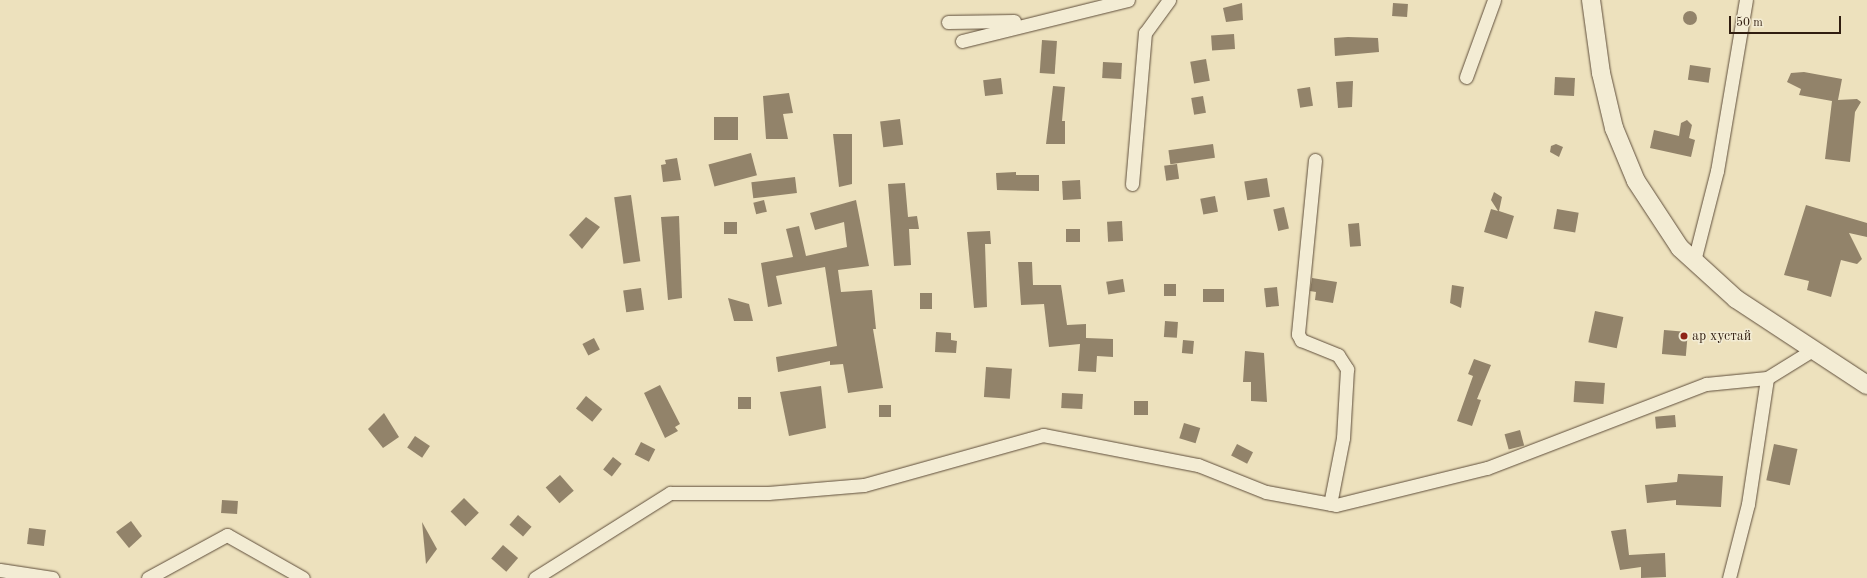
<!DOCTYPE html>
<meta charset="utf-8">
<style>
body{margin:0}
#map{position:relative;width:1867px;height:578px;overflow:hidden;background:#ede1bd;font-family:"Old Standard TT",serif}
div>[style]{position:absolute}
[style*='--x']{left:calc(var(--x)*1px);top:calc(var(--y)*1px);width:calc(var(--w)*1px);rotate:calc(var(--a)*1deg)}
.building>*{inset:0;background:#92836a;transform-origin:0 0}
.round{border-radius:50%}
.roads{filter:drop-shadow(0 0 1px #5f4e3b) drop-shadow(0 0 1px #5f4e3b)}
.minor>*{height:13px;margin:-6.5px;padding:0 6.5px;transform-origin:6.5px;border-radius:6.5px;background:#f3ecd4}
.secondary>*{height:18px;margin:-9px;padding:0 9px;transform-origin:9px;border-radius:9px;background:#f3ecd4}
.dots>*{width:11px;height:11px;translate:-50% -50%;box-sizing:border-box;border:2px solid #f3ecd4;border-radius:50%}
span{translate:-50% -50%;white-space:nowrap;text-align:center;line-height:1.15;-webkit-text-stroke:3px #f3ecd4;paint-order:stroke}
.poi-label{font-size:14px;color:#301d10}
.left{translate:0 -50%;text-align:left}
.scale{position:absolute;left:1729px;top:16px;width:112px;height:18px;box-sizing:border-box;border:2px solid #301d10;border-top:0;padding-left:5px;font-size:12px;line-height:14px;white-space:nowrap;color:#301d10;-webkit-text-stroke:3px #f3ecd4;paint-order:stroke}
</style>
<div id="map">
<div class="building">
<div style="clip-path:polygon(1242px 3px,1243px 20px,1226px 22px,1223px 8px)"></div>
<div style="left:1393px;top:3px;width:15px;height:13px;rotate:4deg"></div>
<div class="round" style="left:1683px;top:11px;width:14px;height:14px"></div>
<div style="left:1234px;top:34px;width:15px;height:23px;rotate:86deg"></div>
<div style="clip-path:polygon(1348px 37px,1378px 38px,1379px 52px,1335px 56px,1334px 38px)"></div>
<div style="left:1042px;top:40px;width:15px;height:33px;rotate:4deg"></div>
<div style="left:1206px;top:59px;width:22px;height:16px;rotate:80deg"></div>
<div style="left:1103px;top:62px;width:19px;height:16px;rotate:3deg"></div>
<div style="left:1690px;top:65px;width:21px;height:15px;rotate:8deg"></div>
<div style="clip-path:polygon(1804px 72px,1842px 79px,1838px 100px,1857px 99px,1861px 102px,1855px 112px,1850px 162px,1825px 159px,1832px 101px,1799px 95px,1801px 89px,1787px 82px,1791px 73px)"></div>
<div style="left:1555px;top:77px;width:20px;height:18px;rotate:3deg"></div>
<div style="left:1001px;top:78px;width:16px;height:18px;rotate:83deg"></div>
<div style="clip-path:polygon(1353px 81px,1352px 107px,1338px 108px,1336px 82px)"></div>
<div style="clip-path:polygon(1053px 86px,1065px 87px,1062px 121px,1065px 121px,1065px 144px,1046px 144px)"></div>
<div style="left:1310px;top:87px;width:19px;height:13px;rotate:81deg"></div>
<div style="clip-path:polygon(789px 93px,793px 113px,783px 114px,788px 139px,766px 139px,763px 96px)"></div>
<div style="left:1203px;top:96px;width:17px;height:12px;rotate:80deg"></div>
<div style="left:738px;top:117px;width:23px;height:24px;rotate:90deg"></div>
<div style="left:900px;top:119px;width:26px;height:20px;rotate:83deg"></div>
<div style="clip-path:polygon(1687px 120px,1692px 125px,1689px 138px,1695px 140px,1691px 157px,1650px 148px,1654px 130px,1679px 136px,1681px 123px)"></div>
<div style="clip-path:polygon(833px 134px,852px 134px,852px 184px,839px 187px)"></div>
<div style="left:1213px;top:144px;width:14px;height:45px;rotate:82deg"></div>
<div style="clip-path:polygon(1556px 144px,1563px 147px,1559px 157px,1550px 152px,1551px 146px)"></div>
<div style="left:751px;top:153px;width:23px;height:44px;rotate:75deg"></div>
<div style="clip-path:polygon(677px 158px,681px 180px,663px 182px,661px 165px,666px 164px,665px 160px)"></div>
<div style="left:1177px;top:164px;width:15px;height:13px;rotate:82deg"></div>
<div style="clip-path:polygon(1016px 172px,1016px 175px,1039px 175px,1039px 191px,997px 190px,996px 173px)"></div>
<div style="left:795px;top:177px;width:16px;height:44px;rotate:83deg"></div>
<div style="left:1267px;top:178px;width:19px;height:23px;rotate:81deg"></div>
<div style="left:1080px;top:180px;width:19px;height:18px;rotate:87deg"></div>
<div style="clip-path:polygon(905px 183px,908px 217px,917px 216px,919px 229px,909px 229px,911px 265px,894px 266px,888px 184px)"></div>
<div style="clip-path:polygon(1494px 192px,1502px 197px,1499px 211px,1514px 216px,1507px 239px,1484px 232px,1491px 209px,1498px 211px,1491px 200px)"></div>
<div style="left:631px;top:195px;width:67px;height:17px;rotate:82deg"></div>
<div style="left:1215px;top:196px;width:16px;height:15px;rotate:79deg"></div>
<div style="left:764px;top:200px;width:12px;height:11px;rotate:76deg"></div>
<div style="clip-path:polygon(856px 200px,869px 266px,838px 270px,841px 292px,872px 290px,876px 329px,873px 329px,883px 388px,848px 393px,843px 364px,830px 365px,830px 361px,778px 372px,776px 357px,837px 346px,825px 267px,776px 276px,782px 304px,768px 307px,761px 263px,793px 257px,786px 229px,799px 226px,806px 256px,847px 247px,844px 222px,815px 230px,810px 213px)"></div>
<div style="clip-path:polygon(1806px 205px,1867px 223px,1867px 237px,1849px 233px,1862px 259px,1857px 264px,1841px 260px,1831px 297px,1807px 290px,1809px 281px,1784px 275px)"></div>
<div style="left:1284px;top:207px;width:22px;height:11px;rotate:77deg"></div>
<div style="left:1557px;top:209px;width:22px;height:20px;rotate:10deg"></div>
<div style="clip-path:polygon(679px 216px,682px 298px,668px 300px,661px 217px)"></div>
<div style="clip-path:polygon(586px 217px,600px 227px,582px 249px,569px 235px)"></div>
<div style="left:1122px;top:221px;width:20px;height:15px;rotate:87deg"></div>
<div style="left:724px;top:222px;width:13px;height:12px"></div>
<div style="left:1359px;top:223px;width:23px;height:11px;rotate:85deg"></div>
<div style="left:1080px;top:229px;width:13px;height:14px;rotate:90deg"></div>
<div style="clip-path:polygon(990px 231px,991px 244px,985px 244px,987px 307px,974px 308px,967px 232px)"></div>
<div style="clip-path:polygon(1018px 262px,1032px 262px,1033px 285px,1061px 285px,1067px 325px,1086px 324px,1086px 338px,1113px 339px,1113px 357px,1097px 356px,1096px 372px,1078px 371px,1080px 344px,1049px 347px,1044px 304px,1021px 305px)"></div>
<div style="clip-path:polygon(1312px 278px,1337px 282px,1333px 303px,1315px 300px,1316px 292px,1310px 291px)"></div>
<div style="left:1123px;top:279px;width:13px;height:17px;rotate:81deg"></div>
<div style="left:1164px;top:284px;width:12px;height:12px"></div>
<div style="clip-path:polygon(1452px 285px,1464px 287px,1461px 308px,1450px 303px)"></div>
<div style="left:1277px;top:287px;width:19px;height:13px;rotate:84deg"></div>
<div style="left:641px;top:288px;width:22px;height:18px;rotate:82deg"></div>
<div style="left:1203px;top:289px;width:21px;height:13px"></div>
<div style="left:920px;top:293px;width:12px;height:16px"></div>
<div style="clip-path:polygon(728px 298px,749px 304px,753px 321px,734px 321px)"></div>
<div style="left:1595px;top:311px;width:29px;height:32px;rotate:12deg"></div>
<div style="left:1165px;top:321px;width:13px;height:16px;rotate:4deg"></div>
<div style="left:1664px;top:330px;width:24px;height:24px;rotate:5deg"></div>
<div style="clip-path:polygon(936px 332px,951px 333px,951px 340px,957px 341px,956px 353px,935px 352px)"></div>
<div style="left:594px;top:338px;width:13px;height:13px;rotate:63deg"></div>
<div style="left:1183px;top:340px;width:11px;height:13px;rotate:5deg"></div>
<div style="clip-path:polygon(1245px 351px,1264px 353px,1267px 402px,1251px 401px,1251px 382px,1243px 382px)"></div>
<div style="clip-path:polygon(1474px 359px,1491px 365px,1477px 399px,1481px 400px,1472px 426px,1457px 421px,1473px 376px,1468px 374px)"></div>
<div style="left:986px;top:367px;width:26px;height:30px;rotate:4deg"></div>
<div style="left:1575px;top:381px;width:30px;height:21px;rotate:4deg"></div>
<div style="clip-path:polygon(660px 385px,680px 424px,675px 427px,678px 431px,665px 438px,644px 393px)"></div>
<div style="clip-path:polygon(821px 386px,826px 428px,789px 436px,780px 392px)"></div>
<div style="left:1062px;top:393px;width:21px;height:15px;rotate:3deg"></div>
<div style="left:586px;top:396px;width:21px;height:16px;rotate:39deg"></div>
<div style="left:751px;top:397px;width:12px;height:13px;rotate:90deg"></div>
<div style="left:1134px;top:401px;width:14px;height:14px"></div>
<div style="left:891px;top:405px;width:12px;height:12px;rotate:90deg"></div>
<div style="clip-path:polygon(384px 413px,399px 437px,383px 448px,368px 429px)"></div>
<div style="left:1675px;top:415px;width:12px;height:20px;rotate:85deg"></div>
<div style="left:1184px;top:423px;width:17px;height:16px;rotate:17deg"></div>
<div style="left:1520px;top:430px;width:16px;height:16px;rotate:75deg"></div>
<div style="left:415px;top:436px;width:18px;height:14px;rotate:34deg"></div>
<div style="left:641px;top:442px;width:16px;height:14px;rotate:27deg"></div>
<div style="left:1237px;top:444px;width:18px;height:13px;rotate:27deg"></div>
<div style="left:1774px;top:444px;width:24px;height:37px;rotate:12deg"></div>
<div style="left:613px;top:457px;width:11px;height:16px;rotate:38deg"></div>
<div style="clip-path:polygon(1678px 474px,1723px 476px,1721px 507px,1676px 505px,1676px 500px,1647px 503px,1645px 485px,1677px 482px)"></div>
<div style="left:560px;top:475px;width:21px;height:19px;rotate:49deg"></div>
<div style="left:464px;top:498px;width:21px;height:19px;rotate:45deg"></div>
<div style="left:222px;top:500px;width:16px;height:13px;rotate:4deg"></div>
<div style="left:518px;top:515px;width:18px;height:13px;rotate:41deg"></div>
<div style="clip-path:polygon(131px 521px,142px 536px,129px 548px,116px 532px)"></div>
<div style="clip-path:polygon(422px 522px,437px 549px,426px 564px)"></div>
<div style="left:29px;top:528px;width:17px;height:16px;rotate:7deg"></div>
<div style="clip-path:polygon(1626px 529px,1629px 555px,1665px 553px,1666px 577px,1641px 578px,1641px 567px,1620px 570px,1611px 531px)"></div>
<div style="left:503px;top:545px;width:20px;height:18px;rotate:41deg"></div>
</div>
<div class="roads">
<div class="minor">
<div style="--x:948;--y:22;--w:66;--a:-0.9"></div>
<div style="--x:962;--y:41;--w:171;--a:-13.9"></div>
<div style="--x:1466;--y:77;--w:82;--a:-70"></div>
<div style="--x:1315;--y:160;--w:175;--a:95.6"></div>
<div style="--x:1298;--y:334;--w:7;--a:63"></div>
<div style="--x:1301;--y:340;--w:40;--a:22"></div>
<div style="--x:1338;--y:355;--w:17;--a:57"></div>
<div style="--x:1347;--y:369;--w:69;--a:93.3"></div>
<div style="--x:1343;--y:438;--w:67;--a:101.1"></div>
<div style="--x:1132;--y:184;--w:152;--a:-85.1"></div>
<div style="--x:1145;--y:33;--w:41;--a:-54"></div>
<div style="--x:1694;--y:261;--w:93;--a:-75.7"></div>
<div style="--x:1717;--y:171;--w:173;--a:-80.4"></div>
<div style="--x:0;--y:570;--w:53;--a:8.7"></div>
<div style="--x:148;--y:578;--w:90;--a:-28.6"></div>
<div style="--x:227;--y:535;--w:87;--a:29.5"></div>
<div style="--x:535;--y:578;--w:160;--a:-32.2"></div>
<div style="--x:670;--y:493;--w:98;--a:0"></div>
<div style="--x:768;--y:493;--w:96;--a:-4.8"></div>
<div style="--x:864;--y:485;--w:186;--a:-15.6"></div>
<div style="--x:1043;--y:435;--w:158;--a:11"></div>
<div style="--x:1198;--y:465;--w:73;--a:21.7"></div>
<div style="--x:1266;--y:492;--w:71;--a:10.5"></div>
<div style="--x:1336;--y:505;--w:155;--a:-13.8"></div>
<div style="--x:1487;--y:468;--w:235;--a:-21"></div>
<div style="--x:1706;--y:384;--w:61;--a:-5.6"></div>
<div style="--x:1767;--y:378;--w:55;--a:-31.7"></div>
<div style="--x:1729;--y:578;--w:76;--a:-75.6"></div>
<div style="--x:1748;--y:504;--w:127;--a:-81.4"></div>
</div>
<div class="secondary">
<div style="--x:1591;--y:0;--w:74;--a:82.2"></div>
<div style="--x:1601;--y:73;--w:57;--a:76.7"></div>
<div style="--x:1614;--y:128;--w:57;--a:67.5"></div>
<div style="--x:1636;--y:181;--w:80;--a:56.7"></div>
<div style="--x:1680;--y:248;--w:76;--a:42.3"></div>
<div style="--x:1736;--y:299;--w:157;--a:33.3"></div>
</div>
</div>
<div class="dots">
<div style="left:1684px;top:336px;background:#8f2418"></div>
</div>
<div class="poi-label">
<span class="left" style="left:1692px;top:336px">ар хустай</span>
</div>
<div class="scale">50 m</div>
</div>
